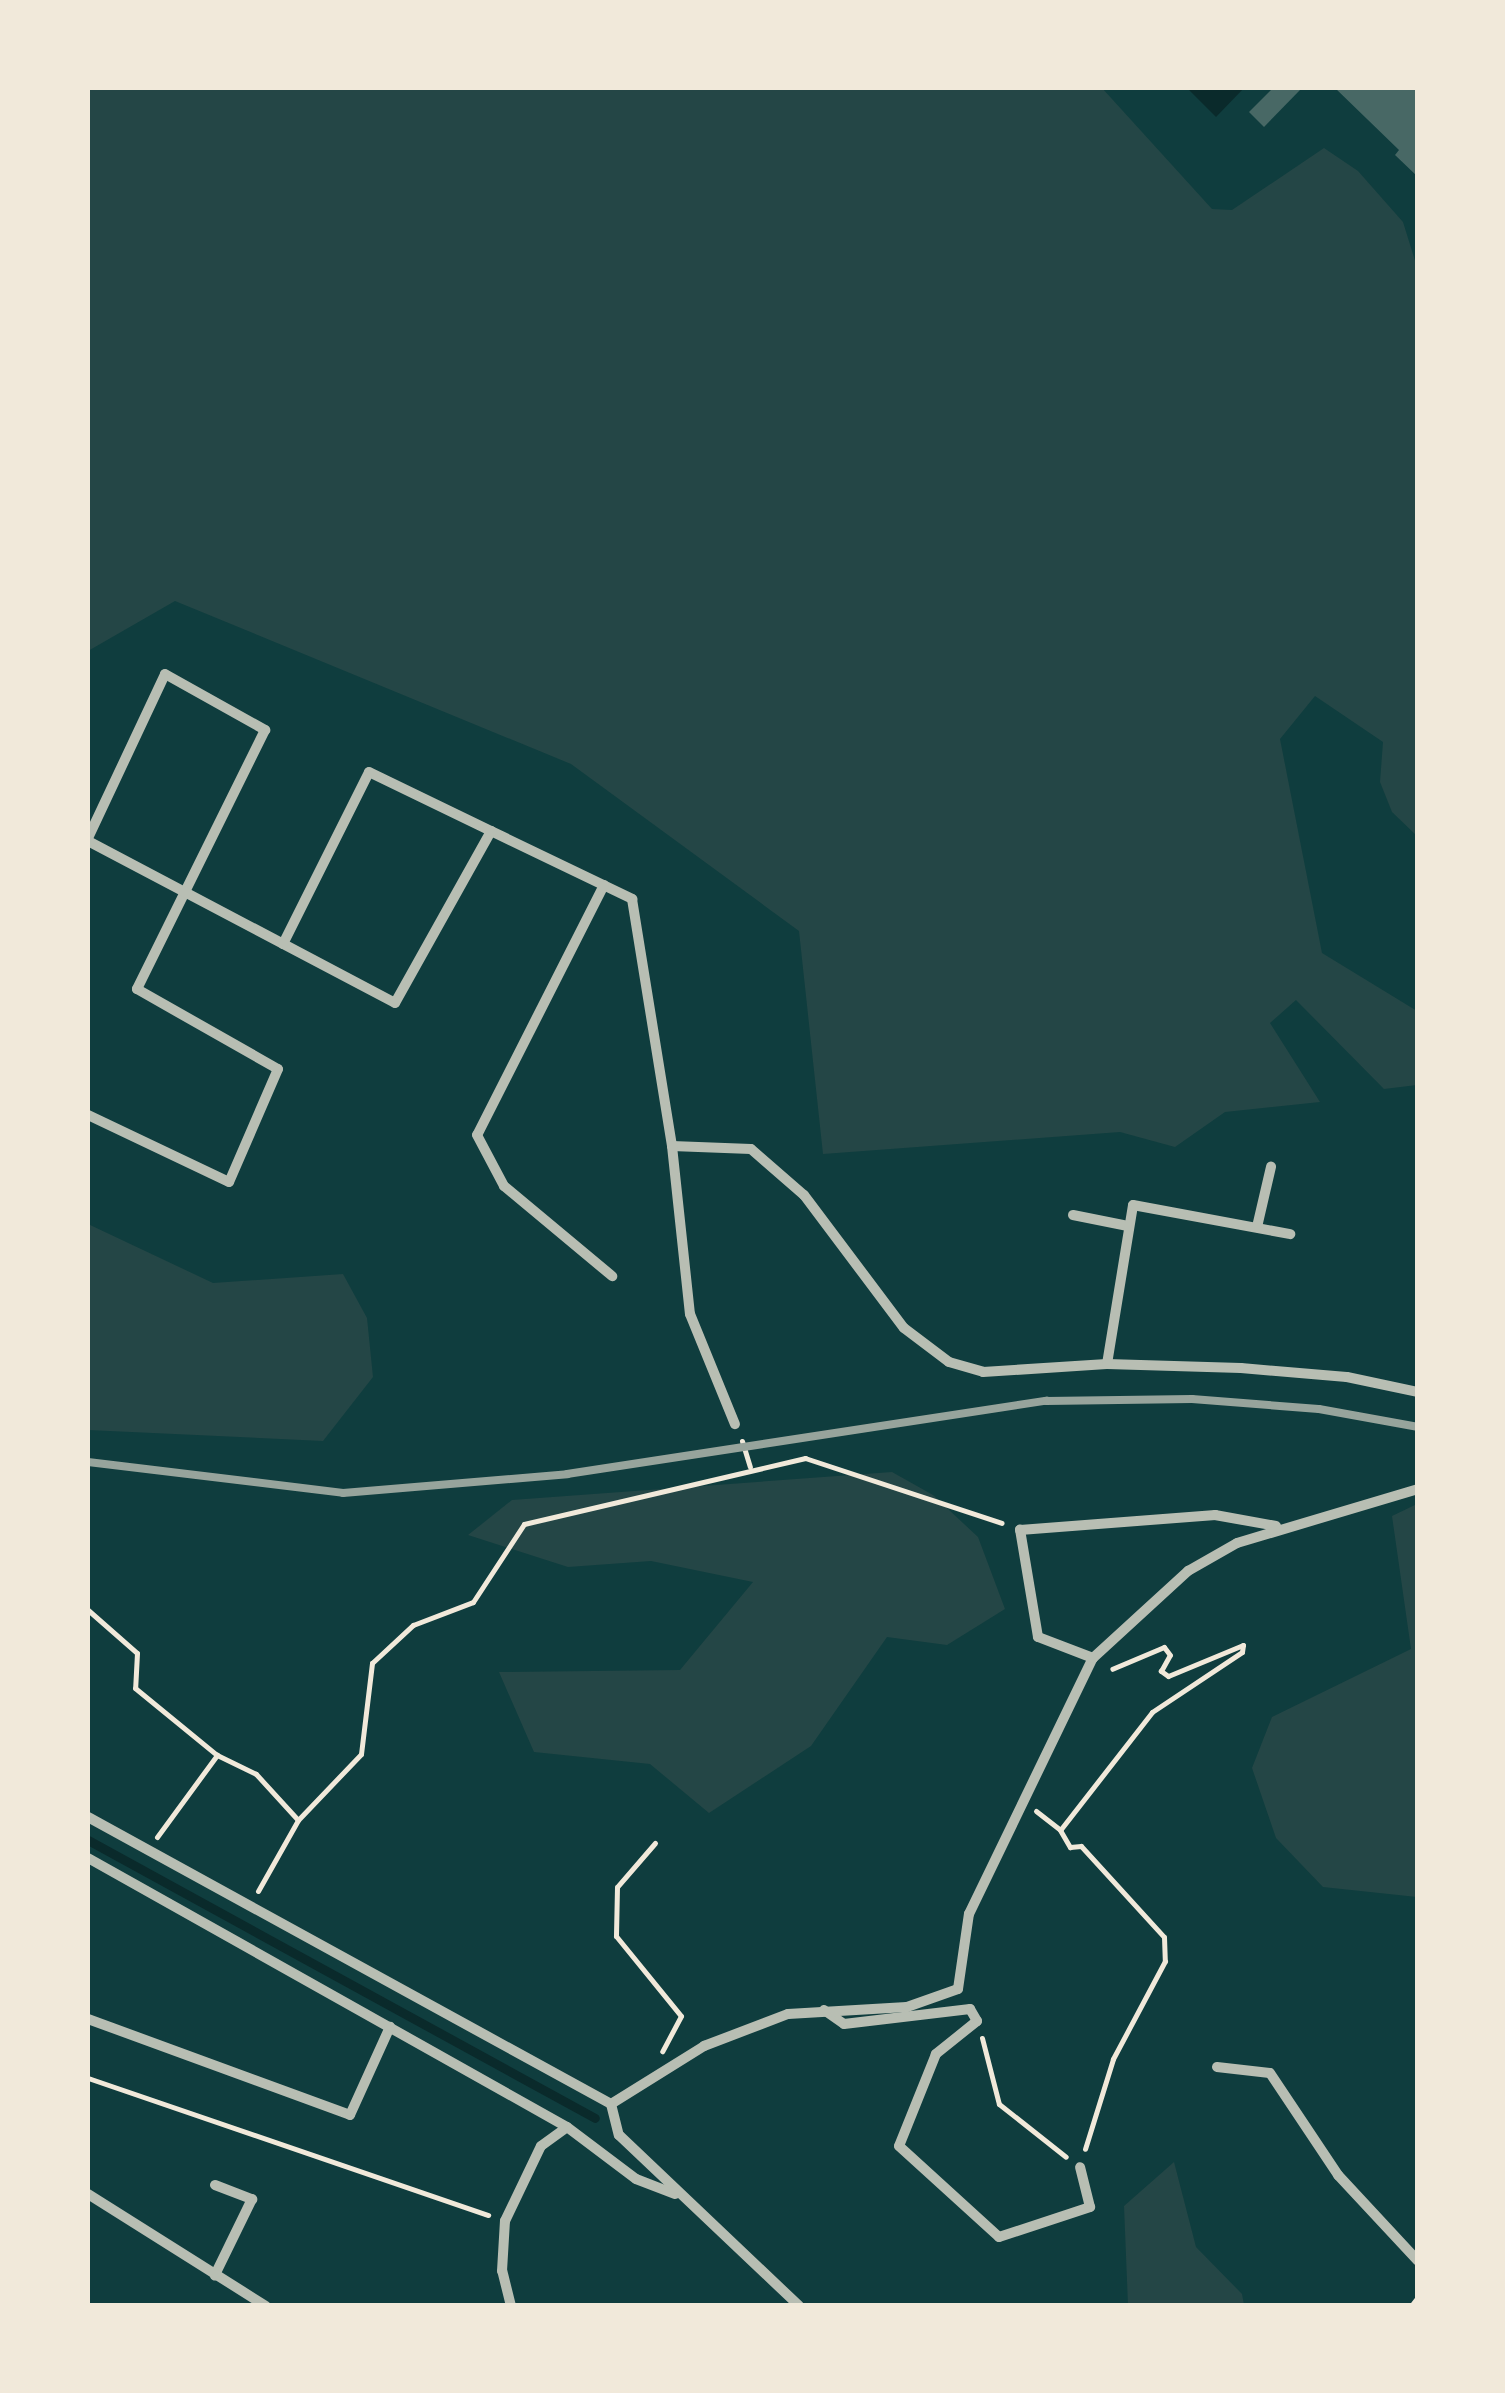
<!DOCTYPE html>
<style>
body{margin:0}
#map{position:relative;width:1505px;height:2393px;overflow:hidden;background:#0f3d3e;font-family:"Sofia Sans Condensed",sans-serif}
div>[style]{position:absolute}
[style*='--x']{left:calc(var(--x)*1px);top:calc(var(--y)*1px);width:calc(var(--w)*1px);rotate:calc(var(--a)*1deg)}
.green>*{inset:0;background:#244646}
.water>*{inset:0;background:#0a2a2b}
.stream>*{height:9px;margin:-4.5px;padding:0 4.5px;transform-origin:4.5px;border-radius:4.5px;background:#0a2a2b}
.building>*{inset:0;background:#486865}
.path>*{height:5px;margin:-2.5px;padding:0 2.5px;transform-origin:2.5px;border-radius:2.5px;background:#f1e9da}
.minor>*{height:10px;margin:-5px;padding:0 5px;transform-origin:5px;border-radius:5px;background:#b8beb3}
.rail>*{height:8px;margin:-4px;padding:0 4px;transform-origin:4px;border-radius:4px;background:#97a49c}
span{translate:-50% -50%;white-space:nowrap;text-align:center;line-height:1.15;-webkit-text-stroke:9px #f1e9da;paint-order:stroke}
.frame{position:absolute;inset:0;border:90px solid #f1e9da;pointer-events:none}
</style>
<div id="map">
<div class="green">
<div style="clip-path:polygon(88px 88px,1102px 88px,1212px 209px,1232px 210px,1324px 148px,1358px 171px,1403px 222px,1417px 267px,1417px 836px,1392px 812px,1380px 782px,1383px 742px,1315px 696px,1280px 739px,1322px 953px,1417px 1011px,1417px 1085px,1384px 1089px,1296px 1000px,1270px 1023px,1320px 1102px,1225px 1112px,1175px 1147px,1120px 1132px,823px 1154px,799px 931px,571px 764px,175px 601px,88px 651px)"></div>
<div style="clip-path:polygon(88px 1224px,213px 1283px,343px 1274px,367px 1318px,373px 1377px,323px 1441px,88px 1430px)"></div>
<div style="clip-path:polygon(892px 1472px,933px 1495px,978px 1537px,1005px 1609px,947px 1645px,887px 1637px,811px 1746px,709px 1813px,650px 1764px,534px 1752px,499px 1672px,680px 1670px,753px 1582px,651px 1561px,568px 1567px,468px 1535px,512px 1500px)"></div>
<div style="clip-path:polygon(1417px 1504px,1417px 1897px,1323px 1887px,1276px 1838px,1252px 1768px,1272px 1717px,1411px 1649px,1392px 1516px)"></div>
<div style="clip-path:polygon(1174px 2162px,1196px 2247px,1242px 2294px,1244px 2305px,1128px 2305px,1124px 2206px)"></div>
</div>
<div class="water">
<div style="clip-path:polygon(1187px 88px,1244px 88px,1216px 117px)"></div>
</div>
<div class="stream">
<div style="--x:88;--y:1840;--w:578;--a:28.74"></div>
</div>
<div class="building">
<div style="clip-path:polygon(1273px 88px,1300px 90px,1264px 127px,1249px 112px)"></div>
<div style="clip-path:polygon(1335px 88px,1418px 88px,1418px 177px,1395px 155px,1399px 150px)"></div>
</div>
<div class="path">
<div style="--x:742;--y:1441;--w:27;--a:73"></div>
<div style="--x:88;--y:1610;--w:65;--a:41.3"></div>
<div style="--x:137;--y:1653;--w:35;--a:93"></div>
<div style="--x:135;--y:1688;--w:106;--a:39.3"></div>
<div style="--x:217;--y:1755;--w:43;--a:26"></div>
<div style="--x:256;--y:1774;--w:62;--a:47.6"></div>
<div style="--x:1036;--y:1811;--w:31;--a:38"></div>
<div style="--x:1060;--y:1830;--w:20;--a:60"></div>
<div style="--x:1070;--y:1847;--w:11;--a:-5"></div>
<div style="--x:1081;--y:1846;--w:123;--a:47.6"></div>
<div style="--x:1164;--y:1937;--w:24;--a:88"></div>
<div style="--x:1165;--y:1961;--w:111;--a:118"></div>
<div style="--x:1113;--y:2059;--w:94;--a:107.3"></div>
<div style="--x:1061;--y:1829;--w:148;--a:-52.1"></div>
<div style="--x:1152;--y:1712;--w:108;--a:-33.7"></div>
<div style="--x:1242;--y:1652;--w:7;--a:-82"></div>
<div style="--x:1243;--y:1645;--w:81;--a:157.5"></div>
<div style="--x:1168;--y:1676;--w:9;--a:-144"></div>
<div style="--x:1161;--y:1671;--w:18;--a:-61"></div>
<div style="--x:1170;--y:1655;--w:10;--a:-127"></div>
<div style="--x:1164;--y:1647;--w:56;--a:157.1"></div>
<div style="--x:157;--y:1837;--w:102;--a:-53.8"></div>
<div style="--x:655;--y:1843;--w:58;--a:130.8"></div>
<div style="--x:617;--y:1887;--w:49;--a:91.2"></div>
<div style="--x:616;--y:1936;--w:103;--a:50.9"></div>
<div style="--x:681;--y:2016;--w:40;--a:118"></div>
<div style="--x:258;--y:1891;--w:81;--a:-60.6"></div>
<div style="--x:298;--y:1820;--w:91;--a:-46.3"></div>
<div style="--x:361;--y:1754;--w:92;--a:-83.1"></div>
<div style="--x:372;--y:1663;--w:56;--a:-42.8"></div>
<div style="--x:413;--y:1625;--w:64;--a:-21"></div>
<div style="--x:473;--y:1602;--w:93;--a:-56.8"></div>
<div style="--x:524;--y:1524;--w:289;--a:-13.2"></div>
<div style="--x:805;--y:1458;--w:207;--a:18.3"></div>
<div style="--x:982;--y:2038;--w:68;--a:75.6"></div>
<div style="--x:999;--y:2104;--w:85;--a:38.3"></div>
<div style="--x:88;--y:2078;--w:423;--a:18.9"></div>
<div style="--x:1411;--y:2306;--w:11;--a:-52"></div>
</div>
<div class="minor">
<div style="--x:88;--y:838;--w:181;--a:-64.8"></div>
<div style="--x:165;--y:674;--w:115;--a:29.2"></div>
<div style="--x:265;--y:730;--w:289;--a:116.3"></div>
<div style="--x:137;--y:989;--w:162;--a:29.6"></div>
<div style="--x:278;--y:1069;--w:123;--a:113.4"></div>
<div style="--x:229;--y:1182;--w:156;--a:-154.6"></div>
<div style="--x:88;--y:841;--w:347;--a:27.8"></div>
<div style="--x:395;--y:1003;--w:197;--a:-60.8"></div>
<div style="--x:491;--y:831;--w:157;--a:25.7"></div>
<div style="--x:632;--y:899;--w:250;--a:80.8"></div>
<div style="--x:672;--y:1146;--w:79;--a:2.2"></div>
<div style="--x:751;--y:1149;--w:70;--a:41"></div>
<div style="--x:804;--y:1195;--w:166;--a:53.1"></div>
<div style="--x:904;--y:1328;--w:56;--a:37.1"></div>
<div style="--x:949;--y:1362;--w:35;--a:16"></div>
<div style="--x:983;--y:1372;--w:124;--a:-3.7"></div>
<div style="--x:1107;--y:1364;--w:134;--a:1.7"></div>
<div style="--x:1241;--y:1368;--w:106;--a:4.9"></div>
<div style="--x:1347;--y:1377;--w:73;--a:11.9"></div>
<div style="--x:604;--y:885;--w:280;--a:116.9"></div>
<div style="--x:477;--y:1135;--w:58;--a:62.1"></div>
<div style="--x:504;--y:1186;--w:141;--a:39.8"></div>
<div style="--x:283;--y:944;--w:192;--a:-63.4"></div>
<div style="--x:369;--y:772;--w:136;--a:25.8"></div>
<div style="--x:672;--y:1146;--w:169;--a:83.9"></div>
<div style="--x:690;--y:1314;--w:119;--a:67.8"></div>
<div style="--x:1073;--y:1215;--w:56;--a:11.3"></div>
<div style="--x:1257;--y:1227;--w:62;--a:-76.9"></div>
<div style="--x:1107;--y:1364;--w:161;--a:-80.7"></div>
<div style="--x:1133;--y:1205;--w:160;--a:10.5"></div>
<div style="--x:1093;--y:1658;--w:59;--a:-159.1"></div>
<div style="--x:1038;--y:1637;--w:109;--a:-99.5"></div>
<div style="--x:1020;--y:1530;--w:196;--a:-4.4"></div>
<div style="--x:1215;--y:1515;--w:62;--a:10.2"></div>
<div style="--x:88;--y:1817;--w:597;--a:28.76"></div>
<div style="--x:611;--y:2104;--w:32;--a:76"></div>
<div style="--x:619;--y:2135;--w:248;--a:43.5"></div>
<div style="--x:88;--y:1858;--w:549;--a:29.32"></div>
<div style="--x:567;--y:2127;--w:86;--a:37"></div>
<div style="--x:636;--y:2179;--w:42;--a:21"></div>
<div style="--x:824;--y:2010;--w:24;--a:35"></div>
<div style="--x:844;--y:2024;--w:127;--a:-6.8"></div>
<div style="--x:970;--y:2009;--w:14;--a:60"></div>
<div style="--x:977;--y:2021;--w:53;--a:141.2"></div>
<div style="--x:936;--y:2054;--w:99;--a:111.9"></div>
<div style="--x:899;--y:2146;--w:135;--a:42.3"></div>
<div style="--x:999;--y:2237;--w:96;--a:-18.2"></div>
<div style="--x:1090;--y:2207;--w:41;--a:-104"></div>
<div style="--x:88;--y:2019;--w:279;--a:20.1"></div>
<div style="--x:350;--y:2115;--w:97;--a:-65.6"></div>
<div style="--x:1217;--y:2067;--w:53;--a:6.5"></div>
<div style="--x:1270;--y:2073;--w:123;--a:56.3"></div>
<div style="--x:1338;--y:2175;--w:117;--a:47.1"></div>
<div style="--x:611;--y:2104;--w:110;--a:-31.9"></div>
<div style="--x:704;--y:2046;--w:90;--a:-20.9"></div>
<div style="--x:788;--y:2014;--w:119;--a:-3.4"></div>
<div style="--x:907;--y:2007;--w:54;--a:-19.4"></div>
<div style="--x:958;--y:1989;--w:76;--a:-81.7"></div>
<div style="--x:969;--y:1914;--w:284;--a:-64.2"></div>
<div style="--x:1093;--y:1658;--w:129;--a:-42.5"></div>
<div style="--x:1188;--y:1571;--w:56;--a:-29.7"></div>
<div style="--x:1237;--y:1543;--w:189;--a:-16.6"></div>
<div style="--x:215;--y:2185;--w:40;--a:21"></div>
<div style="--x:252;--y:2199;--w:85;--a:116"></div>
<div style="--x:88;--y:2194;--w:210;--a:32.2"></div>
<div style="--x:511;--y:2306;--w:36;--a:-104"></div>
<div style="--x:502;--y:2271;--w:50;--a:-86.6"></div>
<div style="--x:505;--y:2221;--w:83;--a:-64.4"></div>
<div style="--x:541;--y:2146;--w:32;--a:-36"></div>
</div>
<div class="rail">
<div style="--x:88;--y:1462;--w:257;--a:6.9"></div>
<div style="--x:343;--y:1493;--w:225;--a:-4.8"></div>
<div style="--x:567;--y:1474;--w:485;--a:-8.7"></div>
<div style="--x:1046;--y:1401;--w:146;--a:-0.8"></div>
<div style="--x:1192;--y:1399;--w:127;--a:4.5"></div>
<div style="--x:1319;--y:1409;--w:101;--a:10.3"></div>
</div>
<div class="frame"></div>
</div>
